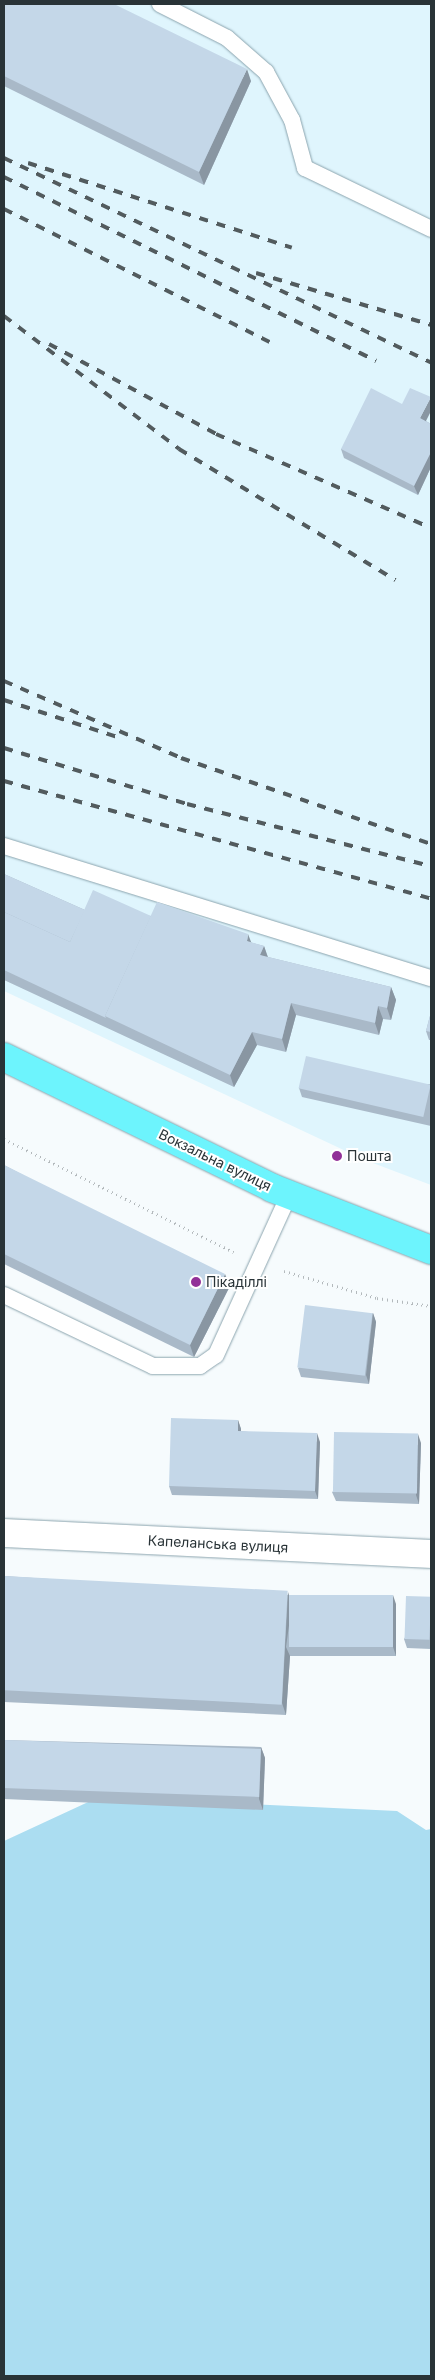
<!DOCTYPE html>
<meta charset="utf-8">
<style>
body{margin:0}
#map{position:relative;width:435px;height:2380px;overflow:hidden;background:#f6fbfd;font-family:Inter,sans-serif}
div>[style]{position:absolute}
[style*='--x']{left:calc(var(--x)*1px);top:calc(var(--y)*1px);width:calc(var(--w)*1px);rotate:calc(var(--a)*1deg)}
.built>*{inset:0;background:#dff5fd}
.green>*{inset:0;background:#abddf1}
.path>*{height:3px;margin-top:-1.5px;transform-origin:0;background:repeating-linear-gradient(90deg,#b3b9bc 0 1px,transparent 0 5px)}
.roads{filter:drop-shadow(0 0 1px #8ba4ae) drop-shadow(0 0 1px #8ba4ae)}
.lane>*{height:16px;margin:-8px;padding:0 8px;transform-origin:8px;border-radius:8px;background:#fff}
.street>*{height:28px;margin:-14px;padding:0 14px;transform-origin:14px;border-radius:14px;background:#fff}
.primary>*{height:28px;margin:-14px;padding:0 14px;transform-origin:14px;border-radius:14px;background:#6df4fd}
.rail>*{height:4px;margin-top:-2px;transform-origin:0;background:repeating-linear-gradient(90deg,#525b5e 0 9px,transparent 0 18px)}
.wall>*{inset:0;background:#a9b9c8}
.shaded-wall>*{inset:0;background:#8996a2}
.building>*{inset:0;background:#c4d7e8;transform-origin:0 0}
.dots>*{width:14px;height:14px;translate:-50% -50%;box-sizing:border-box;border:2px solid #fff;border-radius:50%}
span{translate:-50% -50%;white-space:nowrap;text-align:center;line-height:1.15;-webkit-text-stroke:4px #fff;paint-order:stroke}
.poi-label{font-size:14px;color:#293337}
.left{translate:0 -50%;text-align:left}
.street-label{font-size:14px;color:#293337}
.frame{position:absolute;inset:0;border:5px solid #293337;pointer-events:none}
</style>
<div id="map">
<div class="built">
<div style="clip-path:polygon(4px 4px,431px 4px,431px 1185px,365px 1160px,4px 991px)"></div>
</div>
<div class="green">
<div style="clip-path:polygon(99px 1797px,397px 1811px,426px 1830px,431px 1829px,431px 2376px,4px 2376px,4px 1841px)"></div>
</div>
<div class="path">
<div style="--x:4;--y:1139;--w:256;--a:26.2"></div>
<div style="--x:284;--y:1271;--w:97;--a:16.2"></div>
<div style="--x:377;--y:1298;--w:55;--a:8.4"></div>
</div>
<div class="roads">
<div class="lane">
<div style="--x:160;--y:4;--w:75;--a:26.9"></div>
<div style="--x:227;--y:38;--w:52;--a:41.1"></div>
<div style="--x:266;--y:72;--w:55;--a:61.6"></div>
<div style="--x:292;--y:120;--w:50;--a:74.8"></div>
<div style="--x:305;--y:168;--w:140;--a:25.8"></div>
<div style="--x:4;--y:846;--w:447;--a:17.2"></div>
<div style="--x:4;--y:1295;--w:165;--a:25.5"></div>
<div style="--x:153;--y:1366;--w:47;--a:0"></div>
<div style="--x:200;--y:1366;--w:19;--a:-35"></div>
<div style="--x:216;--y:1355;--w:176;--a:-65.5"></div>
</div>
<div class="street">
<div style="--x:4;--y:1533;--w:428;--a:2.8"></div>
</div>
<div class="primary">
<div style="--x:4;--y:1057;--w:298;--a:26"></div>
<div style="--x:272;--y:1188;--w:171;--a:21.3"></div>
</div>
</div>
<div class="rail">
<div style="--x:4;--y:158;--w:474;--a:25.6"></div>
<div style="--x:28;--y:163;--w:277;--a:17.8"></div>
<div style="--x:4;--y:177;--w:415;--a:26.3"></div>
<div style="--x:4;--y:209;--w:297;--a:26.6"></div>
<div style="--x:256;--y:273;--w:183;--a:16.5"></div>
<div style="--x:4;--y:316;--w:220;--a:37.2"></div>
<div style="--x:179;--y:449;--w:253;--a:31.2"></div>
<div style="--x:49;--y:344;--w:190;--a:28.3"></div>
<div style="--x:216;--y:434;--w:235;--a:23.6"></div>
<div style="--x:4;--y:681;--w:193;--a:23.5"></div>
<div style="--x:181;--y:758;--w:264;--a:19"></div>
<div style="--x:4;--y:700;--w:122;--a:18.1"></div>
<div style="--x:4;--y:748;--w:191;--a:17"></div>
<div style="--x:187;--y:804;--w:252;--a:14.3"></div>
<div style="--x:4;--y:781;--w:443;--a:15.4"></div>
</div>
<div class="wall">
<div style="clip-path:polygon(4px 4px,251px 81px,204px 185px,4px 86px)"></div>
<div style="clip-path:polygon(426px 421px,431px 424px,431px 467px,418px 495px,344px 458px,341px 449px)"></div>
<div style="clip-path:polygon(4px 874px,85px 910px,151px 916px,264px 946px,268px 957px,391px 987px,396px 1000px,391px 1020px,383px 1019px,379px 1035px,296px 1015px,286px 1052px,257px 1045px,234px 1087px,4px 980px)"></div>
<div style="clip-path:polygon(431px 1012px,431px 1040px,429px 1040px,426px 1031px)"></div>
<div style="clip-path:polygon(431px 1084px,431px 1126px,302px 1097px,299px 1088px)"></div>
<div style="clip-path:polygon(4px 1165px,230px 1286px,194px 1357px,4px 1264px)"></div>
<div style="clip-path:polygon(373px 1313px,376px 1322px,369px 1384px,301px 1377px,298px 1368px)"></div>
<div style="clip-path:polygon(238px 1420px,241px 1429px,241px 1431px,320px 1442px,318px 1499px,172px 1495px,169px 1486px)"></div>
<div style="clip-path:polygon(421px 1443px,419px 1504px,336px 1501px,332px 1492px)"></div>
<div style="clip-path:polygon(4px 1576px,289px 1595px,396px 1604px,396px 1656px,290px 1656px,286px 1715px,4px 1702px)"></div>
<div style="clip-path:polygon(431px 1597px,431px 1649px,407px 1648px,404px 1639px)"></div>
<div style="clip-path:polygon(4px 1740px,261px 1747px,265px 1758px,263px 1810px,4px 1799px)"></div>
</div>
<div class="shaded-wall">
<div style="clip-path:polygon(247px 69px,251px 81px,204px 185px,199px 172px)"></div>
<div style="clip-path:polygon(431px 397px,431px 411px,423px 427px,420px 418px)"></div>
<div style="clip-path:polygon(431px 452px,431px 467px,418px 495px,414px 486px)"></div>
<div style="clip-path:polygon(248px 934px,253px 947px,247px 941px)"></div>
<div style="clip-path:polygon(264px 946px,268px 958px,260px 955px)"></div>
<div style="clip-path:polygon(391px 987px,396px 1000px,391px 1020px,387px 1008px)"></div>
<div style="clip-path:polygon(291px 1003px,296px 1015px,286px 1052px,282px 1039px)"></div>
<div style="clip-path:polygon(378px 1006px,383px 1019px,379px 1035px,375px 1023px)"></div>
<div style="clip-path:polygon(252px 1032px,257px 1045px,234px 1087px,230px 1075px)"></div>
<div style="clip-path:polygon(225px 1274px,230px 1286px,194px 1357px,190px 1345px)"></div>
<div style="clip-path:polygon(373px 1313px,376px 1322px,369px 1384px,366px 1375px)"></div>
<div style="clip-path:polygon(238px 1420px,241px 1429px,241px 1440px,238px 1431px)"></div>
<div style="clip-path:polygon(317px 1433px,320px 1442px,318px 1499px,315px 1491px)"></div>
<div style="clip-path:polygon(418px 1434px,421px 1443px,419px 1504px,416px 1495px)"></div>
<div style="clip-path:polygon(288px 1592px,292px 1604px,286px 1647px,290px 1656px,286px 1715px,282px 1703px)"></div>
<div style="clip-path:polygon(393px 1595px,396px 1604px,396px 1656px,393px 1647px)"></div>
<div style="clip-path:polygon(261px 1747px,265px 1758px,263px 1810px,259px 1799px)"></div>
</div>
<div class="building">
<div style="clip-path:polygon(4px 4px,114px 4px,247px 69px,199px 172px,4px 76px)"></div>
<div style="clip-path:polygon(371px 388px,402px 404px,410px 388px,431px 397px,420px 418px,431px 424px,431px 452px,414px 486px,341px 449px)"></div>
<div style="clip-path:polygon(4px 874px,85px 910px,70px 942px,4px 912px)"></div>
<div style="clip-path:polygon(93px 890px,151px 916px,105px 1016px,106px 1018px,4px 970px,4px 912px,70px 942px)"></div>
<div style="clip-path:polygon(157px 902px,248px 934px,247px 941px,264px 946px,260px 955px,391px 987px,387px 1008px,378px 1006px,375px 1023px,291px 1003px,282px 1039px,252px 1032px,230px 1075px,105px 1016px)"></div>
<div style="clip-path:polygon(431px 1012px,431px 1032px,426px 1031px)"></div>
<div style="left:306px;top:1056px;width:128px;height:33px;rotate:13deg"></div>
<div style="clip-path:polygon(4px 1165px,225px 1274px,190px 1345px,4px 1254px)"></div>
<div style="left:305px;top:1305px;width:68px;height:63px;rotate:7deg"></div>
<div style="clip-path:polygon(171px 1418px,238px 1420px,238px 1431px,317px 1433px,315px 1491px,169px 1486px)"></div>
<div style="left:334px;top:1432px;width:84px;height:60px;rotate:1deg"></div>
<div style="left:4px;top:1576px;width:284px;height:114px;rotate:3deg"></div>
<div style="left:289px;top:1595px;width:104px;height:52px"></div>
<div style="left:406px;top:1596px;width:25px;height:43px;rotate:2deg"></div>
<div style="left:4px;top:1740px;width:257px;height:48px;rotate:2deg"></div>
</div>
<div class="dots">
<div style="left:337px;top:1156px;background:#923098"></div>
<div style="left:196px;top:1282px;background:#923098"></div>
</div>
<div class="poi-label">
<span class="left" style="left:347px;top:1156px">Пошта</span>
<span class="left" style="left:206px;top:1282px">Пікаділлі</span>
</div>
<div class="street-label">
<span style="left:215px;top:1160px;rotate:26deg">Вокзальна вулиця</span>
<span style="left:218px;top:1544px;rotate:3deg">Капеланська вулиця</span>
</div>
<div class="frame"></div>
</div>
